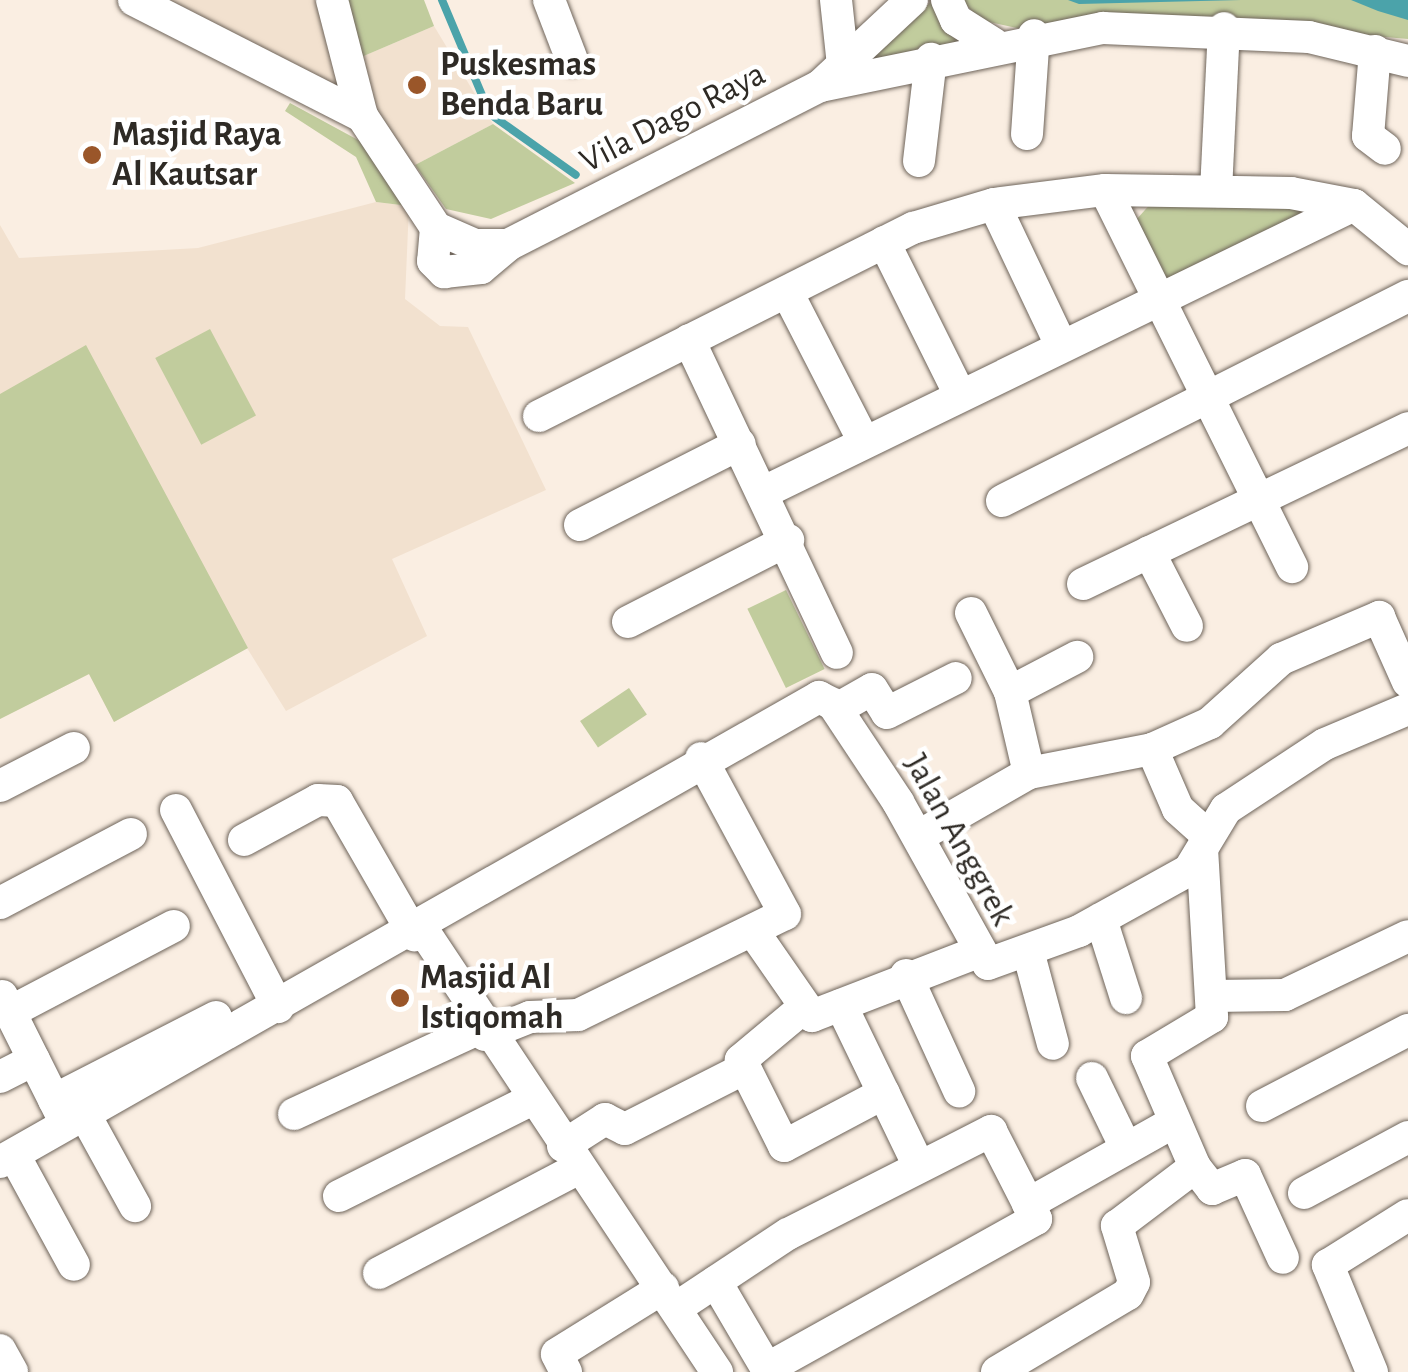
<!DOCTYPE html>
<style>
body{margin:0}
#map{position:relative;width:1408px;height:1372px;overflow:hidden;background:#faeee2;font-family:"Alegreya Sans",sans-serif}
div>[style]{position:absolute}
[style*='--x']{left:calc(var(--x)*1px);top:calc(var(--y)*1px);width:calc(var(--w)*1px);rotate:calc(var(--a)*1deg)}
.built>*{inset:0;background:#f2e1cf}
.green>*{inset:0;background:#c1cc9d;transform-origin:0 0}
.water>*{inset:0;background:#4ba3aa}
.stream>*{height:8px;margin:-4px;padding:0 4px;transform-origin:4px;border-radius:4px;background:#4ba3aa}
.roads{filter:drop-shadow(0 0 2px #6e645a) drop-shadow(0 0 2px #6e645a)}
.minor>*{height:32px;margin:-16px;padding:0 16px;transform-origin:16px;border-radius:16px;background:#fff}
.dots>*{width:28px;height:28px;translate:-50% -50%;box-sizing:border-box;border:5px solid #fff;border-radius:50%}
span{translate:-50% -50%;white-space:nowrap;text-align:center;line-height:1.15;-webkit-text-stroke:9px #fff;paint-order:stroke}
.poi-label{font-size:35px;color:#2e2a25;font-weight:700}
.left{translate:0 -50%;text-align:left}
.street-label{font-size:35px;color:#2e2a25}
</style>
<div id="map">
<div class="built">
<div style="clip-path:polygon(165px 0,320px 0,346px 92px)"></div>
<div style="clip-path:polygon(434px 26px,493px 124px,415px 165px,368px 112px,359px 58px)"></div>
<div style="clip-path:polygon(376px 202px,409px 206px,405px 299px,440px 326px,468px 327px,546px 490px,392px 559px,427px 636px,286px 711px,247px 648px,114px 722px,89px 674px,0 719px,0 225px,19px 258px,198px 248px)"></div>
</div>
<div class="green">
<div style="clip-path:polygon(340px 0,424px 0,434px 26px,359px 58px)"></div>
<div style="clip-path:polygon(933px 0,967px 40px,874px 62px,872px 56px)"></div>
<div style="clip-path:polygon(962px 0,1408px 0,1408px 39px,1140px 15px,1026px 30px,980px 20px)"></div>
<div style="clip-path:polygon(290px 103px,371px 147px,409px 206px,376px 202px,356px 157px,285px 111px)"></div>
<div style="clip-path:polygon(493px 124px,575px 183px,491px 219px,446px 209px,415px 165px)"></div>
<div style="clip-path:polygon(1153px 201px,1298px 203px,1308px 212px,1170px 286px,1136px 220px)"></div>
<div style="left:210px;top:329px;width:98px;height:62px;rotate:62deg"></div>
<div style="clip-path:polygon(86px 345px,248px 648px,114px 722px,89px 674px,0 719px,0 394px)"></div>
<div style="left:786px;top:590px;width:88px;height:43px;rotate:64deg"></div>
<div style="left:629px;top:688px;width:32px;height:59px;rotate:56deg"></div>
</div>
<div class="water">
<div style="clip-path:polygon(1068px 0,1241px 0,1079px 4px)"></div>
<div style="clip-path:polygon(1351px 0,1408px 0,1408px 20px,1378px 11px)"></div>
</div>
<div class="stream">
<div style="--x:442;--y:0;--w:124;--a:67.2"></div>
<div style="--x:490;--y:114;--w:105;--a:35.3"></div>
</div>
<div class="roads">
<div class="minor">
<div style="--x:134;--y:0;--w:256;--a:27"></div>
<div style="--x:362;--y:116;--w:134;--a:56.5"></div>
<div style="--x:436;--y:228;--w:43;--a:23.6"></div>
<div style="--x:475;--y:245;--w:33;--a:0"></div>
<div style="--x:332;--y:0;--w:120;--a:75.5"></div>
<div style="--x:549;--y:0;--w:64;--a:69"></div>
<div style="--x:836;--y:0;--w:65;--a:83.9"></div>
<div style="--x:947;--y:0;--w:22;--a:66"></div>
<div style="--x:956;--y:20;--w:45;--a:32.3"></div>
<div style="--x:1375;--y:51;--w:85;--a:94.7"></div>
<div style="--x:1368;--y:136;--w:21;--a:37"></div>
<div style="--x:820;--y:86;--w:289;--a:-11.6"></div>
<div style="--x:1103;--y:28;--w:206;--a:2.5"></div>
<div style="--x:1309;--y:37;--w:102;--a:13.6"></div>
<div style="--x:1027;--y:134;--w:99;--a:-86"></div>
<div style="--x:919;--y:161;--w:103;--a:-83.3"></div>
<div style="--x:1105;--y:190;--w:421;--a:63.6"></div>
<div style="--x:1216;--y:191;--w:163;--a:-87.2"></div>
<div style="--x:994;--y:204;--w:156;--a:64.6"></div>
<div style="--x:436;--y:228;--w:33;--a:95"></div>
<div style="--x:433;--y:261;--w:16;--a:45"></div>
<div style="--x:444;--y:272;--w:37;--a:-6"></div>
<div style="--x:481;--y:268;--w:35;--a:-40"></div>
<div style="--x:508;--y:245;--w:350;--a:-27"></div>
<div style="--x:820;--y:86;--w:126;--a:-43.1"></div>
<div style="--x:884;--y:242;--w:171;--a:63.6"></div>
<div style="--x:787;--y:292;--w:169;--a:62.8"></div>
<div style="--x:689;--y:340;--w:346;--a:64.7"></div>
<div style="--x:539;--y:416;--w:419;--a:-26.7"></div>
<div style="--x:913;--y:228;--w:84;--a:-16.5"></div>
<div style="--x:994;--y:204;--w:112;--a:-7.2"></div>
<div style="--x:1105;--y:190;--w:186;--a:0.9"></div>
<div style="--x:1291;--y:193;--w:64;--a:10.8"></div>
<div style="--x:1354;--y:205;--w:70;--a:39.2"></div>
<div style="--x:764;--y:492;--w:656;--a:-25.94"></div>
<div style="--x:1002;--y:501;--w:455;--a:-26.8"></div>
<div style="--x:580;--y:525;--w:179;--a:-26.9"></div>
<div style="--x:1149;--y:552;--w:83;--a:62.8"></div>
<div style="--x:1083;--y:584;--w:361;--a:-25.6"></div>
<div style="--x:971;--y:613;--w:88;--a:63.7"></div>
<div style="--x:628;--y:622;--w:180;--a:-27.1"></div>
<div style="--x:837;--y:709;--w:40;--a:-29.7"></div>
<div style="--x:872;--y:689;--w:28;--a:58"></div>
<div style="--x:887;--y:713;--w:77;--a:-26.9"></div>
<div style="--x:1152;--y:749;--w:64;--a:-24.1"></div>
<div style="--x:1210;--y:723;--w:96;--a:-42"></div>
<div style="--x:1281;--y:659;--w:107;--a:-23.2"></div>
<div style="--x:1379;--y:617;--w:71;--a:66"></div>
<div style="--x:1029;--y:773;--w:83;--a:-103.2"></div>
<div style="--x:1010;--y:692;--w:76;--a:-27.6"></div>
<div style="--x:0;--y:786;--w:83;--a:-27.2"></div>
<div style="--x:176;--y:810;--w:222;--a:62.6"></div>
<div style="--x:919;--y:836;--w:127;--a:-29.8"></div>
<div style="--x:1029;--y:773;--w:125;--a:-11"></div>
<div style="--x:1152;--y:749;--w:65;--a:66.6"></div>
<div style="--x:1178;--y:809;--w:38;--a:42"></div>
<div style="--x:244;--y:840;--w:84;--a:-28.4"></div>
<div style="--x:318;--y:800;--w:19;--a:3"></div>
<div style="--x:337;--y:801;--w:155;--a:60.1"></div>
<div style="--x:0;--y:903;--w:148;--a:-27.8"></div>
<div style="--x:1101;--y:919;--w:83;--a:72.4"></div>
<div style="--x:423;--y:930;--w:531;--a:56.37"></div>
<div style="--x:755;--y:934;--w:100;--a:55.2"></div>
<div style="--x:812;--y:1016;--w:175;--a:-21.1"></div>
<div style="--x:1028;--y:951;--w:96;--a:75"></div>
<div style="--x:906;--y:975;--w:128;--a:65.4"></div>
<div style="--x:2;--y:996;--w:136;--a:63.4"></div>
<div style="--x:1212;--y:996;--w:73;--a:-0.8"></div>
<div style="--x:1285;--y:995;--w:136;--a:-25.6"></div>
<div style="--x:841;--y:1005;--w:168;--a:64.2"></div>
<div style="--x:802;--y:1009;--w:80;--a:140.1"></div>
<div style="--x:741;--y:1060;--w:96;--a:63.4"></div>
<div style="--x:784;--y:1146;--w:113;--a:-27.9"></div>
<div style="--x:10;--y:1012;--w:185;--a:-27.7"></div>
<div style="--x:485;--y:1035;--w:48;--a:-21.8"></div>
<div style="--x:530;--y:1017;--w:48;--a:-2.4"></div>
<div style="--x:578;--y:1015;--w:230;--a:-26"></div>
<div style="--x:785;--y:914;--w:177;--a:-118.3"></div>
<div style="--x:0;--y:1077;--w:38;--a:-27"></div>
<div style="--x:1092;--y:1078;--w:78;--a:64.1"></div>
<div style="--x:54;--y:1100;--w:182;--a:-27.1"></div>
<div style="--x:1262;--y:1106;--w:165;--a:-27.5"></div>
<div style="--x:294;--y:1114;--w:205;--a:-24.8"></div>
<div style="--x:85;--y:1115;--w:104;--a:61.2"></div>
<div style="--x:563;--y:1146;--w:50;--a:-32.7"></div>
<div style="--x:605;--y:1119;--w:22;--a:27"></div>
<div style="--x:625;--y:1129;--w:135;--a:-26.9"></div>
<div style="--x:14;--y:1155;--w:125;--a:61.4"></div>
<div style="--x:0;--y:1162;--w:942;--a:-29.59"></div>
<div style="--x:819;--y:697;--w:16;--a:27"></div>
<div style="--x:833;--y:704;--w:118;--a:56.4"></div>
<div style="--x:898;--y:802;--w:185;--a:60.9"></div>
<div style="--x:988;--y:964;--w:97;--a:-19.9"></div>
<div style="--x:1079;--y:931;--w:126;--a:-29"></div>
<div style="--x:1189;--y:870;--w:71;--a:-58.8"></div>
<div style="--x:1226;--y:809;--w:118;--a:-33.3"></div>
<div style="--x:1325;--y:744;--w:90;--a:-22.9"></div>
<div style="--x:1195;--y:1167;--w:28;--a:52"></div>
<div style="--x:1212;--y:1189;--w:36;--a:-23"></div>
<div style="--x:1245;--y:1175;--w:91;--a:65.4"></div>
<div style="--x:1304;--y:1193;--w:118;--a:-28.3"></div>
<div style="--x:339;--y:1196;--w:215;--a:-26.6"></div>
<div style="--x:1028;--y:1204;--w:157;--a:-29.3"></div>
<div style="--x:379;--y:1273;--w:226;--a:-27.7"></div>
<div style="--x:676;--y:1308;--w:134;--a:-33.5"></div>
<div style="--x:788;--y:1234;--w:228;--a:-26.9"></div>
<div style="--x:991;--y:1131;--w:99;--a:62.9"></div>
<div style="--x:1036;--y:1219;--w:308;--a:150.9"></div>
<div style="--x:767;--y:1369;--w:101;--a:-120.4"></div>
<div style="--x:0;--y:1350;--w:25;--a:61"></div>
<div style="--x:566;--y:1372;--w:20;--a:-117"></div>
<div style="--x:557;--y:1354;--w:125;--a:-31.9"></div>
<div style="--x:997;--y:1372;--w:152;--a:-30.8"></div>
<div style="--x:1128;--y:1294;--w:13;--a:-63"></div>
<div style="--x:1134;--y:1282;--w:59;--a:-106.9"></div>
<div style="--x:1117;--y:1226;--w:98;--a:-37.1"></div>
<div style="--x:1195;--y:1167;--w:121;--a:-113.4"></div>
<div style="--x:1147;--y:1056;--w:76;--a:-31"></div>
<div style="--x:1212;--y:1017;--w:166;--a:-93.4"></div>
<div style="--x:1372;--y:1372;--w:116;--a:-112.4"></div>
<div style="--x:1328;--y:1265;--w:94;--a:-32"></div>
</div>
</div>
<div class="dots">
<div style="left:417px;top:85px;background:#9a5629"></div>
<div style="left:92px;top:155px;background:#9a5629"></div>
<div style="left:400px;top:998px;background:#9a5629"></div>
</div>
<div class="poi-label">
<span class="left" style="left:440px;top:85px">Puskesmas<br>Benda Baru</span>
<span class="left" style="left:112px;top:155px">Masjid Raya<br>Al Kautsar</span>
<span class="left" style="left:420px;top:998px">Masjid Al<br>Istiqomah</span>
</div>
<div class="street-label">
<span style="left:673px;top:118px;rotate:-27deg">Vila Dago Raya</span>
<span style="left:959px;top:840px;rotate:61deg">Jalan Anggrek</span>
</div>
</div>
